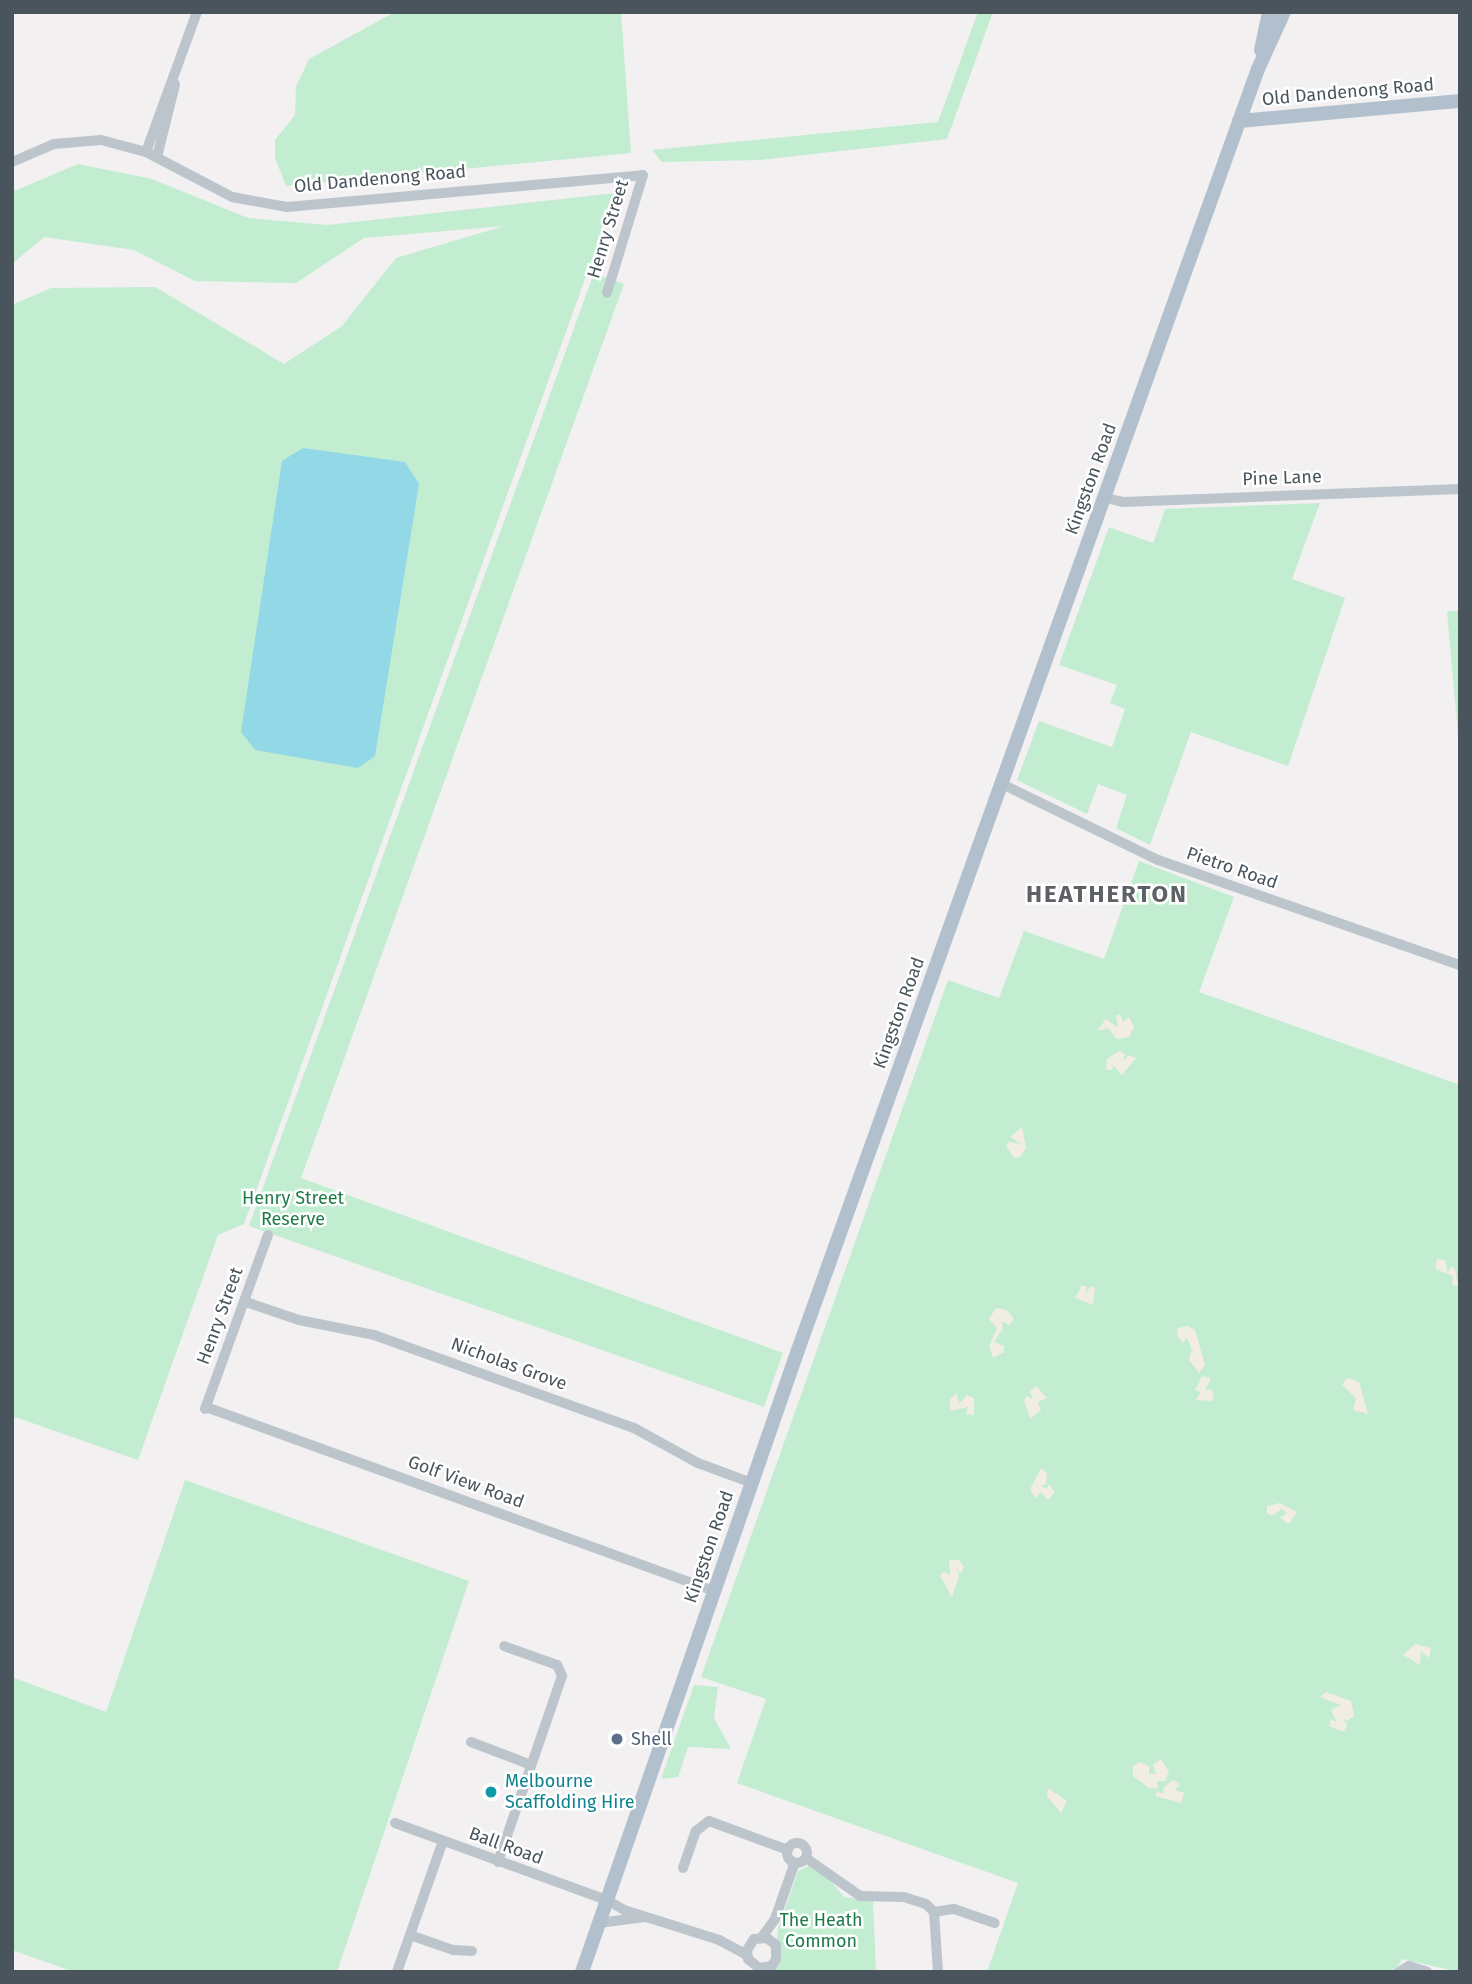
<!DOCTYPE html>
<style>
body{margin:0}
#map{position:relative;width:1472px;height:1984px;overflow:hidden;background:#f2f0f0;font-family:"Fira Sans",sans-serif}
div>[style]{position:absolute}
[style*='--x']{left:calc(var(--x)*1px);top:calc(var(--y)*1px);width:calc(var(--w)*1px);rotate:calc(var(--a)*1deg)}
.green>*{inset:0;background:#c2edd1}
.sand>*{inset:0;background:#f2ede2}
.water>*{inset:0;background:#92d8e6}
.minor>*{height:10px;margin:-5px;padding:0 5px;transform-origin:5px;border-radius:5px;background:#bdc5cc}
.minor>.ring{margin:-5px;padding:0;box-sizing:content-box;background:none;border:10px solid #bdc5cc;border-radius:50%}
.major>*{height:14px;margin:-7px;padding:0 7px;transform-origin:7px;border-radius:7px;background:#b2c0cd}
.dots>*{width:19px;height:19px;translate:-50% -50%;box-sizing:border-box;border:4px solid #fff;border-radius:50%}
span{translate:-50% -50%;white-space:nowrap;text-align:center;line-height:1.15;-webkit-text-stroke:5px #fff;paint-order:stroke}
.street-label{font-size:18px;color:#49545c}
.park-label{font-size:18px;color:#1e7a49}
.service-label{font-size:18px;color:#4e5e75}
.left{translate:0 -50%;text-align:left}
.culture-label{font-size:18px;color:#0d838f}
.district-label{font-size:24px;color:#5d6165;font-weight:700;letter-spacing:2px}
.frame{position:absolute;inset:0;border:14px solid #49545c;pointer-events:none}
</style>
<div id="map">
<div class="green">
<div style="clip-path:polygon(395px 12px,621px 12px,631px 153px,286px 186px,275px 158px,275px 140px,295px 115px,296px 87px,309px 59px)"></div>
<div style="clip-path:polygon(978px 12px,993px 12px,947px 139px,760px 160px,662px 162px,652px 150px,938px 122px)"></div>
<div style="clip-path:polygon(78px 164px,152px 179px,248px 218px,327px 225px,616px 193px,244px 1224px,218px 1235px,138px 1460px,12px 1416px,12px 305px,51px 288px,155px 287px,284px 364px,342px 326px,396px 258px,504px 226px,364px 238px,296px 283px,195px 281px,134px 250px,44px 237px,12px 264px,12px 192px)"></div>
<div style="clip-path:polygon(594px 273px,624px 284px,301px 1178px,783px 1353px,764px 1407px,249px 1226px)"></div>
<div style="clip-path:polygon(1320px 503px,1292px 579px,1345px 598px,1288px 766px,1191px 732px,1150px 845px,1116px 828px,1127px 795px,1098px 784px,1087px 814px,1017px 780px,1039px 721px,1112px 747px,1125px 709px,1110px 703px,1117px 685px,1059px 665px,1109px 527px,1153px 543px,1165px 509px)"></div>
<div style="clip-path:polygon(1447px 611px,1460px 611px,1460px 756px)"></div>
<div style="clip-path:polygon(1139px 861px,1234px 897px,1199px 992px,1460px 1085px,1460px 1972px,1402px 1959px,1394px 1972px,987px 1972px,1018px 1883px,737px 1783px,766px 1699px,701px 1677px,948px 980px,999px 998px,1024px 931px,1104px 959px)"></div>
<div style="clip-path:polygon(185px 1480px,469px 1581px,337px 1972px,74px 1972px,12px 1950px,12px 1677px,106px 1712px)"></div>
<div style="clip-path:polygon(694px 1685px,718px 1687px,714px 1718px,731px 1749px,688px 1747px,678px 1777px,661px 1779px)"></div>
<div style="clip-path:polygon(809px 1866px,828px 1878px,844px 1897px,873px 1901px,876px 1972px,773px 1972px,778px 1929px,798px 1871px)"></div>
</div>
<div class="sand">
<div style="clip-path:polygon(1120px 1014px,1123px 1022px,1129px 1017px,1134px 1027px,1129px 1037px,1117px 1039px,1108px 1028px,1097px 1031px,1106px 1019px,1118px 1028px,1116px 1016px)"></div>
<div style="clip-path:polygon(1119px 1051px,1125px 1054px,1123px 1061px,1129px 1055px,1136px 1058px,1122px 1075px,1113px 1065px,1112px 1070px,1106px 1070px,1107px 1059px)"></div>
<div style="clip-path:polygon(1022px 1127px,1026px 1148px,1020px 1157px,1014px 1158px,1006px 1146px,1008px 1142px,1021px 1144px,1010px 1137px)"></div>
<div style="clip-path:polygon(1437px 1259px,1445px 1260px,1448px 1273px,1451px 1267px,1455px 1269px,1458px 1286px,1452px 1285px,1453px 1276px,1435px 1269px)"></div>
<div style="clip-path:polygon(1082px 1285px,1087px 1287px,1086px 1295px,1090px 1286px,1095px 1288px,1093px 1305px,1075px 1298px)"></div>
<div style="clip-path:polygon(996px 1308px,1007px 1310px,1014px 1319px,1009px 1325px,1001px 1321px,1003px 1328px,994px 1342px,1004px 1346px,1004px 1352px,993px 1358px,989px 1346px,997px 1328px,989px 1319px)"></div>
<div style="clip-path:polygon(1188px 1326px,1195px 1330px,1205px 1365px,1199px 1373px,1189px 1360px,1192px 1350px,1187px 1338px,1183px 1343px,1177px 1336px,1178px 1328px)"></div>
<div style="clip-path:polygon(1202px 1376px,1211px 1378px,1205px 1391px,1210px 1389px,1214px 1394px,1212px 1401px,1196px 1400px,1201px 1392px,1195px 1390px)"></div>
<div style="clip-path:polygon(1347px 1378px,1359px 1382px,1368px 1414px,1353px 1410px,1356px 1398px,1342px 1385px)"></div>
<div style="clip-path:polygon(1036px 1386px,1047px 1398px,1038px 1402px,1041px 1410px,1030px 1419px,1024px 1400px,1027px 1396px,1033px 1400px,1030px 1391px)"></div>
<div style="clip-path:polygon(957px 1393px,959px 1404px,967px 1395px,974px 1398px,974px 1415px,966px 1414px,968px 1407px,950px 1411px,950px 1399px)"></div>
<div style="clip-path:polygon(1041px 1468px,1047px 1473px,1046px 1484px,1041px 1486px,1047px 1489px,1049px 1484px,1055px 1492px,1048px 1500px,1041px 1492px,1035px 1498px,1030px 1489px)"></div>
<div style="clip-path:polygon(1280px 1503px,1297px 1512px,1289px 1524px,1280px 1518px,1287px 1513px,1282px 1509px,1272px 1516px,1267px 1513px,1267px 1506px)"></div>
<div style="clip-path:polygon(949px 1560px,959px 1560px,964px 1567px,960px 1574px,956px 1564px,959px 1577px,952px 1597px,940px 1576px,943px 1572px,950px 1575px)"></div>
<div style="clip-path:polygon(1415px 1644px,1431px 1648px,1429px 1658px,1421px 1651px,1420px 1665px,1403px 1655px)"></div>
<div style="clip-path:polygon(1326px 1692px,1351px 1701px,1354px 1716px,1347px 1721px,1342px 1717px,1347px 1725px,1344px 1732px,1329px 1726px,1331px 1719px,1337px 1722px,1331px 1710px,1341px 1705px,1320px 1697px)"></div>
<div style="clip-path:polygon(1161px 1759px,1169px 1771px,1165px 1781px,1157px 1781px,1158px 1788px,1149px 1788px,1133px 1776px,1133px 1766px,1140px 1762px,1149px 1766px,1149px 1774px,1156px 1774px,1153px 1765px)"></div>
<div style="clip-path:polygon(1173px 1780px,1180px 1784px,1175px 1790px,1184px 1793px,1181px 1803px,1155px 1796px,1157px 1791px,1164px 1794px,1163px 1788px)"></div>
<div style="clip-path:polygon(1048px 1788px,1067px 1801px,1061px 1813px,1047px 1796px)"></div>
</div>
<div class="water">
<div style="clip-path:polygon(303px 448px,405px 462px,419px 484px,375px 756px,358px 768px,255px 750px,241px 732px,282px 461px)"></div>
</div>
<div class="minor">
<div style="--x:146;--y:152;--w:149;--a:-70"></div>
<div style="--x:157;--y:157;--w:75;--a:-76.1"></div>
<div style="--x:12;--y:162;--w:46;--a:-23.2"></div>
<div style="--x:54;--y:144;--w:47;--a:-4.9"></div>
<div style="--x:101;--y:140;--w:47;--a:14.9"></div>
<div style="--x:146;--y:152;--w:97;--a:27.6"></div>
<div style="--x:232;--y:197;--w:56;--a:10.3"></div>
<div style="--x:287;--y:207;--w:357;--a:-5.1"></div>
<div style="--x:643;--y:175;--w:123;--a:107"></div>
<div style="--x:1106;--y:498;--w:17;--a:13"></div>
<div style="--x:1123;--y:502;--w:337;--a:-2.2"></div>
<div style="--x:1002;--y:784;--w:174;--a:26"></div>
<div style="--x:1158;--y:860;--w:320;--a:19.2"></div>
<div style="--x:246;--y:1302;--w:56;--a:18.8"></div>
<div style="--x:299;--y:1320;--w:76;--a:11.3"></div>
<div style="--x:374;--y:1335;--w:276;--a:19.7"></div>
<div style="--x:634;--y:1428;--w:73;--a:28.7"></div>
<div style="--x:698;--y:1463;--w:58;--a:20.3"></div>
<div style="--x:206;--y:1407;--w:540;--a:19.91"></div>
<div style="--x:205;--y:1409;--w:185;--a:-70.1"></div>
<div style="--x:471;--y:1742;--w:64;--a:21"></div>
<div style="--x:395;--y:1823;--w:226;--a:20"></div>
<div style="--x:607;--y:1900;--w:20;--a:30"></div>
<div style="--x:624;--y:1910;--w:100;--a:17.5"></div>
<div style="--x:719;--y:1940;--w:32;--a:28"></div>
<div class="ring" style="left:787px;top:1843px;width:10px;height:10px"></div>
<div style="--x:806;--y:1858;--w:66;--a:35.1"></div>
<div style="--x:860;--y:1896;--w:44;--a:1.3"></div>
<div style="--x:904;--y:1897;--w:23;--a:18"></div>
<div style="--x:926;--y:1904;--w:11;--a:45"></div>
<div style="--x:934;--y:1912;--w:60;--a:86.2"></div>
<div style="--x:498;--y:1862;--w:197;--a:-71"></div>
<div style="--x:562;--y:1676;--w:12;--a:-114"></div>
<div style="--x:557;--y:1665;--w:56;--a:-160.3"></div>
<div style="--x:683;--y:1868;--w:39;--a:-71"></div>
<div style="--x:696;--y:1831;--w:16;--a:-38"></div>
<div style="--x:709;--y:1821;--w:84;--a:20.2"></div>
<div style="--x:934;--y:1912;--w:20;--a:-9"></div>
<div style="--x:954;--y:1909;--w:43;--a:18.9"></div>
<div style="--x:599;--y:1923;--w:46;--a:-7.4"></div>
<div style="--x:410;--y:1935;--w:46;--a:19.2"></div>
<div style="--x:453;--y:1950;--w:19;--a:3"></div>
<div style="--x:762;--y:1937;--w:22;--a:-54"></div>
<div style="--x:775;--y:1919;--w:60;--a:-70.7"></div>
<div style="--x:397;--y:1972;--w:139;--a:-70.7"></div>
<div style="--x:768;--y:1972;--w:15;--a:-58"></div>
<div style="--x:776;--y:1959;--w:14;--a:-90"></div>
<div style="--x:776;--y:1945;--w:11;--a:-142"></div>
<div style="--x:767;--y:1938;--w:13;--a:176"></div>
<div style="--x:754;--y:1939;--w:13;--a:122"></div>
<div style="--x:747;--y:1950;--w:9;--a:84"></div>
<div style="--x:748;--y:1959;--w:14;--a:39"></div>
<div style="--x:759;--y:1968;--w:11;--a:-10"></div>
<div style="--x:1399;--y:1972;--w:12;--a:-31"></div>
<div style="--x:1409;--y:1966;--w:19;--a:18"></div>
</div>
<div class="major">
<div style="--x:1261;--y:50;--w:39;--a:-78"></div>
<div style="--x:1239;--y:121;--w:222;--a:-5.2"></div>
<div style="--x:582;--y:1972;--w:658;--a:-70.85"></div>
<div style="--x:798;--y:1350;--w:1361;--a:-70.25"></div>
<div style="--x:1258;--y:69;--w:63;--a:-65.5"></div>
</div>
<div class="dots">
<div style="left:617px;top:1739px;background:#5c6f8a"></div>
<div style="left:491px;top:1792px;background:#0f9aa8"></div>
</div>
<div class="street-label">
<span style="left:1348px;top:92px;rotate:-5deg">Old Dandenong Road</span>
<span style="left:380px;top:179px;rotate:-5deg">Old Dandenong Road</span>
<span style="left:608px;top:229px;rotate:-73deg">Henry Street</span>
<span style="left:1282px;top:478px;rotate:-2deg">Pine Lane</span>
<span style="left:1091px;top:479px;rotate:-70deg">Kingston Road</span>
<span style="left:1232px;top:868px;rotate:19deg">Pietro Road</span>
<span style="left:899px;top:1013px;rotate:-70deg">Kingston Road</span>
<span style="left:220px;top:1316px;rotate:-70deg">Henry Street</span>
<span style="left:509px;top:1364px;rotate:20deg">Nicholas Grove</span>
<span style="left:466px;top:1482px;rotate:20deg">Golf View Road</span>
<span style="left:709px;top:1547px;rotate:-71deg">Kingston Road</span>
<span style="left:506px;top:1846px;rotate:20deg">Ball Road</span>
</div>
<div class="park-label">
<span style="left:293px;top:1209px">Henry Street<br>Reserve</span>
<span style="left:821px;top:1931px">The Heath<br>Common</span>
</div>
<div class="service-label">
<span class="left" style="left:631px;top:1739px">Shell</span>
</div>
<div class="culture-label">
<span class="left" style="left:505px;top:1792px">Melbourne<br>Scaffolding Hire</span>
</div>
<div class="district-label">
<span style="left:1107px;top:895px">HEATHERTON</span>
</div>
<div class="frame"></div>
</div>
